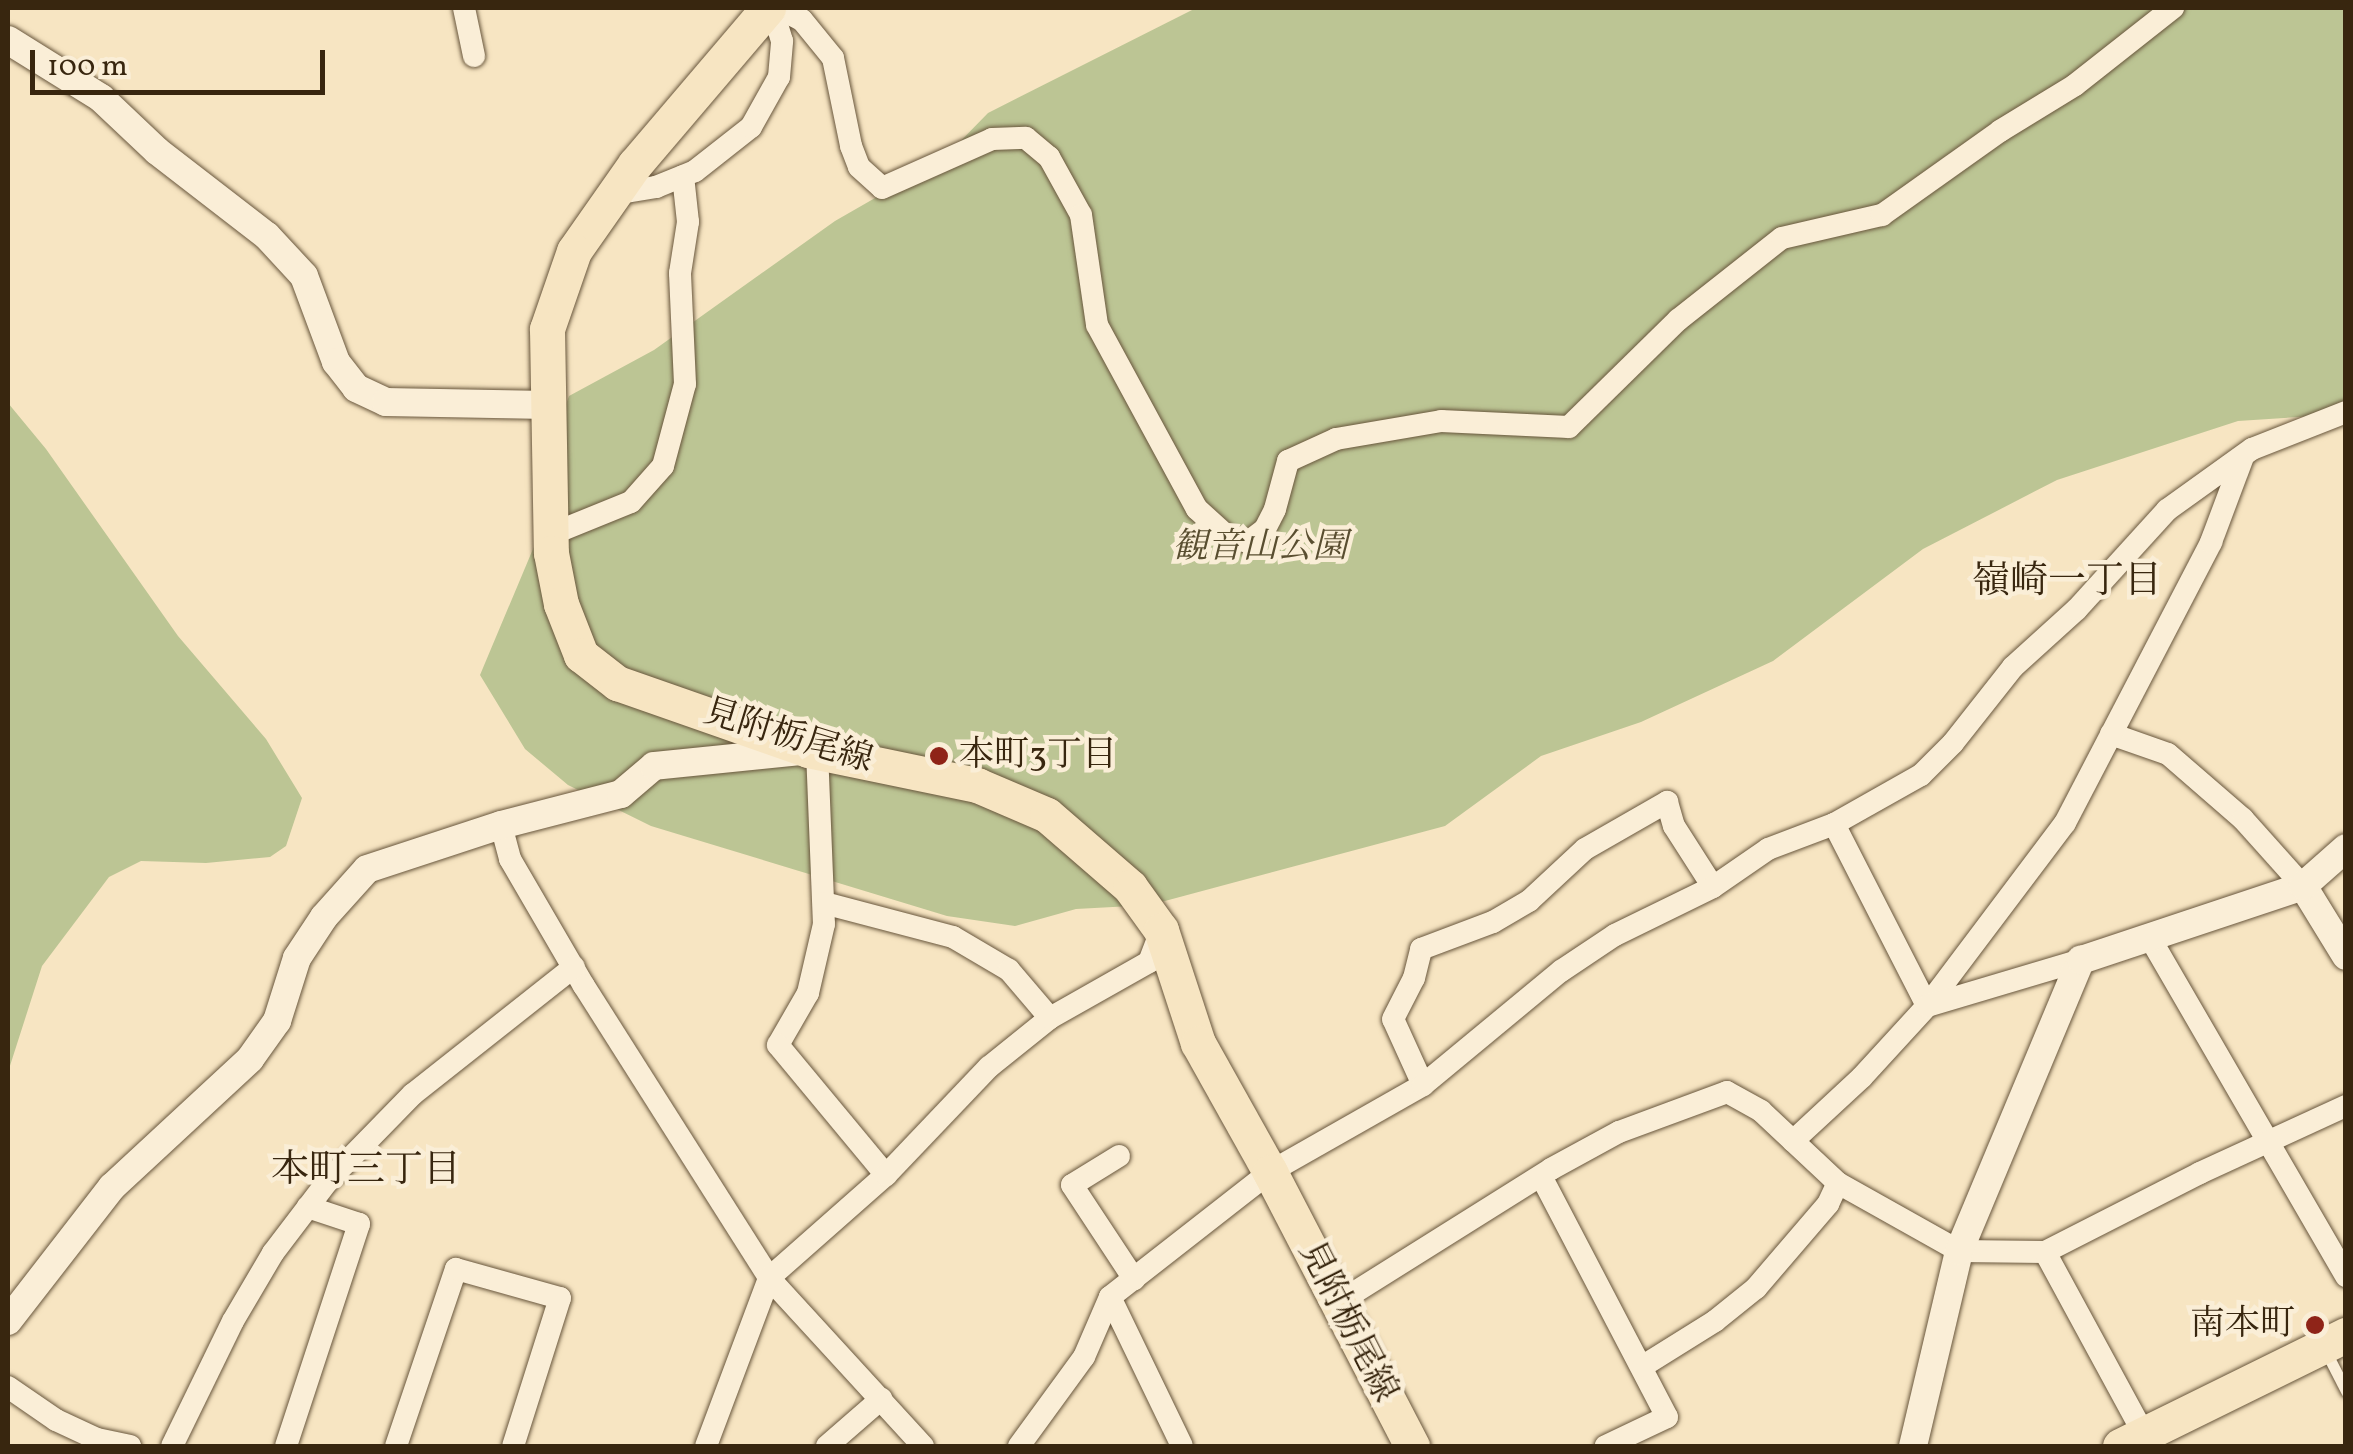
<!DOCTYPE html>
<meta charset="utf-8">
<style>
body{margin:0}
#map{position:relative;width:2353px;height:1454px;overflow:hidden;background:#f7e5c2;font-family:Vollkorn,"Noto Serif JP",serif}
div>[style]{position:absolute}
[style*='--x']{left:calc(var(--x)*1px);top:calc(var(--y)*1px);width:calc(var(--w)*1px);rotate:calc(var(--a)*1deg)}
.green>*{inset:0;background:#bcc594}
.roads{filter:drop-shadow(0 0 2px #68563c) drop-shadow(0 0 2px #68563c)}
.service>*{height:11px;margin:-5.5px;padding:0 5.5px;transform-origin:5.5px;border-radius:5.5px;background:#faeed7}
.minor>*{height:22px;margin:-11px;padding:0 11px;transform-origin:11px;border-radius:11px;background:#faeed7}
.tertiary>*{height:28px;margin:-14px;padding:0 14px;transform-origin:14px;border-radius:14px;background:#faeed7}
.primary>*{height:35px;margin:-17.5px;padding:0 17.5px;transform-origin:17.5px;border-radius:17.5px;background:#f7e5c2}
.dots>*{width:28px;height:28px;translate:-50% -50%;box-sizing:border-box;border:5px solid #faeed7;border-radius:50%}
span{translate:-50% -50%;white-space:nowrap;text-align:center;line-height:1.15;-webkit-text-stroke:9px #faeed7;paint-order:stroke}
.park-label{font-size:35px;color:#594e30;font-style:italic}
.street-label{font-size:35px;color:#38260f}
.poi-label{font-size:35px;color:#38260f}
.left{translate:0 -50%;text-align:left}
.right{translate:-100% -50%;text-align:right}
.neighbourhood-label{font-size:38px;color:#38260f}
.frame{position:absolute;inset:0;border:10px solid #38260f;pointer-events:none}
.scale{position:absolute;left:30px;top:50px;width:295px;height:45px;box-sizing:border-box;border:5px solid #38260f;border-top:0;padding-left:12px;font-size:30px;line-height:35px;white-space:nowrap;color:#38260f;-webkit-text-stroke:8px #faeed7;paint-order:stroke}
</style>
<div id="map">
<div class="green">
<div style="clip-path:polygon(1196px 8px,2345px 8px,2345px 414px,2238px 421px,2057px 480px,1923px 549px,1773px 661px,1641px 722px,1541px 756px,1445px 826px,1150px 905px,1076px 909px,1015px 926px,947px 916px,651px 826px,568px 785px,525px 749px,480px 675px,538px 537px,550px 448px,569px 396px,654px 350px,835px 221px,943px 159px,988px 113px)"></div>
<div style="clip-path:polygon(8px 403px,46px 449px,178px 636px,266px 739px,302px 798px,286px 846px,270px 857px,206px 863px,141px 861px,109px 877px,42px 966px,8px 1072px)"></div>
</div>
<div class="roads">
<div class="service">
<div style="--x:2325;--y:1350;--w:46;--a:62.9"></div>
</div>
<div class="minor">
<div style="--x:464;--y:8;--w:49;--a:78.2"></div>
<div style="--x:778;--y:8;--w:27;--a:27"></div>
<div style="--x:802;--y:20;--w:49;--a:50.8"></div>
<div style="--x:833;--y:58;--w:90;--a:78.4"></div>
<div style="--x:851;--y:146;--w:22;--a:69"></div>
<div style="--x:859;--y:167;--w:31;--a:42"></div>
<div style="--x:882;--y:188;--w:120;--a:-24"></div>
<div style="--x:992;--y:139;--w:34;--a:-2"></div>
<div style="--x:1026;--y:138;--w:30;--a:40"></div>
<div style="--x:1049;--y:157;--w:66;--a:61.1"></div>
<div style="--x:1081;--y:215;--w:111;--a:81.7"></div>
<div style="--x:1097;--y:325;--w:209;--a:61.5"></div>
<div style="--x:1197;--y:509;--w:42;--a:42.1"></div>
<div style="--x:1228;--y:537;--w:21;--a:14"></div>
<div style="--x:1248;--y:542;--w:21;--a:-37"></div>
<div style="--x:1265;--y:529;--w:22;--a:-63"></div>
<div style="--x:1275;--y:509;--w:50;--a:-74.8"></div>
<div style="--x:1288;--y:461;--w:53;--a:-24.6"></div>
<div style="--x:1336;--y:439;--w:107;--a:-9.7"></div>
<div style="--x:1441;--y:421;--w:128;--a:2.7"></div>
<div style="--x:1569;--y:427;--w:153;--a:-44.5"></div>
<div style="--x:1678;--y:320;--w:132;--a:-38.3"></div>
<div style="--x:1782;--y:238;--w:103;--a:-13"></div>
<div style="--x:1882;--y:215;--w:145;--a:-35.4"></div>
<div style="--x:2000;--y:131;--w:88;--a:-31.5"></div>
<div style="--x:2075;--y:85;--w:125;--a:-38.2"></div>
<div style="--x:614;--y:194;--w:43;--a:-9.5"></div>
<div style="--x:656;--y:187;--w:42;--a:-22.3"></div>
<div style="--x:695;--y:171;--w:71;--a:-38.2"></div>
<div style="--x:751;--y:127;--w:57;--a:-60.8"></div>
<div style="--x:779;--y:77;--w:36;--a:-85"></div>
<div style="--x:782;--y:41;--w:34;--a:-107"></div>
<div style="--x:552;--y:534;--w:85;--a:-22.1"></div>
<div style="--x:631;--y:502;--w:48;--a:-48.4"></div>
<div style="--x:663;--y:466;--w:85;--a:-75"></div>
<div style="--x:685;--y:384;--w:111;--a:-92.6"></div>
<div style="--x:680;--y:273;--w:52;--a:-81.1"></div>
<div style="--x:688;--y:222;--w:46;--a:-96.2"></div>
<div style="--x:2111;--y:734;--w:60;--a:19.3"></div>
<div style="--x:2168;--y:754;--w:99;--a:40.9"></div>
<div style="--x:2243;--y:819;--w:90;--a:48.2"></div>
<div style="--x:817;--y:751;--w:173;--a:87.7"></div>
<div style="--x:824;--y:924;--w:71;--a:103.1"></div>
<div style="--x:808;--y:993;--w:60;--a:120"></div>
<div style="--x:778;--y:1045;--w:169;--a:50.3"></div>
<div style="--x:1834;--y:824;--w:204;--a:62.9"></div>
<div style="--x:1927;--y:1006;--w:229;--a:-53"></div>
<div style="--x:2065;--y:823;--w:317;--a:-62.5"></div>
<div style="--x:2211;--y:542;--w:91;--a:-69.4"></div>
<div style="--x:501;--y:825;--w:35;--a:75"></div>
<div style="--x:510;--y:859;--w:147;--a:59.8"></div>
<div style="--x:584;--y:986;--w:346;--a:57.6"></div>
<div style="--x:769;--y:1278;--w:228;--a:47.5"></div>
<div style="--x:824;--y:903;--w:133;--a:14.8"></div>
<div style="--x:953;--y:937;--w:65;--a:30.5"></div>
<div style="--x:1009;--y:970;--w:63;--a:49.5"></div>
<div style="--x:2150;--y:938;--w:391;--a:59.9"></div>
<div style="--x:1423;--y:1085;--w:72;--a:-114.4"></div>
<div style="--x:1393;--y:1019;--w:46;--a:-62.9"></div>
<div style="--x:1414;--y:978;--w:30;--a:-76"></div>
<div style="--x:1421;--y:949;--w:77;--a:-20.6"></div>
<div style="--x:1493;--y:922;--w:42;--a:-30.3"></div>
<div style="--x:1529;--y:901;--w:76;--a:-42.9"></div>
<div style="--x:1585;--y:849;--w:95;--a:-29.8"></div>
<div style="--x:1667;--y:802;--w:25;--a:74"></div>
<div style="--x:1674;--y:826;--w:72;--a:57.4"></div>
<div style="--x:1793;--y:1141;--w:94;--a:-42.8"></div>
<div style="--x:1862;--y:1077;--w:96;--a:-47.5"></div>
<div style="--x:1927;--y:1006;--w:161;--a:-16.6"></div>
<div style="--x:1119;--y:1156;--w:55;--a:148.3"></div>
<div style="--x:1072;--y:1185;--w:113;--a:56.6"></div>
<div style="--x:1541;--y:1176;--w:272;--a:62.4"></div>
<div style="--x:1667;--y:1417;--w:68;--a:154.6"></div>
<div style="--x:2045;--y:1252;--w:216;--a:61.5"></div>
<div style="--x:1110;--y:1297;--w:165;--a:64.2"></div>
<div style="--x:1336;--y:1304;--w:254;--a:-32.1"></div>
<div style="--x:1551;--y:1169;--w:77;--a:-28.6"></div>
<div style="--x:1619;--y:1132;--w:115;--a:-20.3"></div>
<div style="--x:1727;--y:1092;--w:39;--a:29"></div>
<div style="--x:1761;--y:1111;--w:105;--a:43.1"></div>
<div style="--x:1838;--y:1183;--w:139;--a:29.3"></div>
<div style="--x:1959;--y:1251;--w:86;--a:0.7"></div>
<div style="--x:2045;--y:1252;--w:174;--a:-27"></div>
<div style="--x:2200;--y:1173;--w:161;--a:-24.7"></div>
<div style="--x:1643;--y:1366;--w:85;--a:-32"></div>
<div style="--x:1715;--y:1321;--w:53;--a:-38.8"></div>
<div style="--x:1756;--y:1288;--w:111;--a:-49.4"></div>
<div style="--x:1828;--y:1204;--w:23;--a:-65"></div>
<div style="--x:8;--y:1387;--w:58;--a:34.5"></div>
<div style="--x:56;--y:1420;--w:45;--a:24.9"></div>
<div style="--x:97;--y:1439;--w:34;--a:12"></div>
<div style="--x:172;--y:1446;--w:139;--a:-64"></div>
<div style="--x:233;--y:1321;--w:79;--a:-59.5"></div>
<div style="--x:273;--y:1253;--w:89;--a:-52.7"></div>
<div style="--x:327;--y:1182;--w:123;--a:-45.7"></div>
<div style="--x:413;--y:1094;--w:205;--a:-38.3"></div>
<div style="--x:286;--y:1446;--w:234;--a:-71.8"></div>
<div style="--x:359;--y:1224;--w:54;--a:-161.6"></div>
<div style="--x:396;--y:1446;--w:187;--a:-71.3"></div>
<div style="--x:456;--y:1269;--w:108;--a:15.6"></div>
<div style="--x:560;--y:1298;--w:155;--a:107.6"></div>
<div style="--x:706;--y:1446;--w:179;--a:-69.4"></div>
<div style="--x:769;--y:1278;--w:156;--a:-41.4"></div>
<div style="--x:886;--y:1175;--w:149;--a:-46.4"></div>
<div style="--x:989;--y:1067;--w:78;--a:-38.8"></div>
<div style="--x:1050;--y:1018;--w:114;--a:-29.5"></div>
<div style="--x:1149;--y:962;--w:34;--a:-69"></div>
<div style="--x:827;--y:1446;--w:72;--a:-41"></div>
<div style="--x:1019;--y:1446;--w:110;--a:-53.9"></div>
<div style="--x:1084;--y:1357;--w:65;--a:-66.6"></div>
<div style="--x:1110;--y:1297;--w:203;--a:-38"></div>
<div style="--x:1270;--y:1172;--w:176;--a:-29.6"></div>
<div style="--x:1423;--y:1085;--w:179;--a:-39.6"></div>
<div style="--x:1561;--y:971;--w:65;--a:-33.7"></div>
<div style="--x:1615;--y:935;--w:109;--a:-26.1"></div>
<div style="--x:1713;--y:887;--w:67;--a:-34.6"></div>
<div style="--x:1768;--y:849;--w:71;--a:-20.7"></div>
<div style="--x:1834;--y:824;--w:100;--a:-29.4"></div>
<div style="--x:1921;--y:775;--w:45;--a:-45"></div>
<div style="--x:1953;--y:743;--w:97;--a:-51.7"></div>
<div style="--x:2013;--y:667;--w:86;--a:-42.2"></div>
<div style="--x:2077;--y:609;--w:134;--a:-47.7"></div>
<div style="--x:2167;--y:510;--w:105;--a:-35.7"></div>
<div style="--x:2252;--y:449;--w:101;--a:-21.5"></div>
</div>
<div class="tertiary">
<div style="--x:8;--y:40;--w:110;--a:31.9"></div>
<div style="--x:101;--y:98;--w:77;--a:43.4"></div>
<div style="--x:157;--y:151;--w:139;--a:37.7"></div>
<div style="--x:267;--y:236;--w:54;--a:47.2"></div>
<div style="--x:304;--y:276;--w:92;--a:69.6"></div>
<div style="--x:336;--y:362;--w:33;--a:52"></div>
<div style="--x:356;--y:388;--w:33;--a:25"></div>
<div style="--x:386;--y:402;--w:161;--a:1.1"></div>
<div style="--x:2303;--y:886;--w:82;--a:58.4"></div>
<div style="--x:8;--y:1321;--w:170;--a:-52.2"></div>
<div style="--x:112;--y:1187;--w:188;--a:-42.8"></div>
<div style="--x:250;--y:1059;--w:47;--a:-54.6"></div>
<div style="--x:277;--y:1021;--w:66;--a:-72.4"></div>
<div style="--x:297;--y:958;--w:49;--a:-56.6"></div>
<div style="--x:324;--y:917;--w:64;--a:-48.1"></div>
<div style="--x:367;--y:869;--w:141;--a:-18.2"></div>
<div style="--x:501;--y:825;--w:124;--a:-14.5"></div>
<div style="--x:621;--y:794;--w:43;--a:-40.3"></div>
<div style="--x:654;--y:766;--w:148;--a:-5.8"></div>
<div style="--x:1913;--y:1446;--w:200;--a:-76.7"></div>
<div style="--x:1959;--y:1251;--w:316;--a:-67.3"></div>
<div style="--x:2081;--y:960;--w:234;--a:-18.4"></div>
<div style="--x:2303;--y:886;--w:57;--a:-41.5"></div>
</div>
<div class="primary">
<div style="--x:768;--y:8;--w:205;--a:130.4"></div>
<div style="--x:635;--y:164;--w:106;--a:125"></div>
<div style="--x:574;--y:251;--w:83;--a:109.1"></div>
<div style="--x:547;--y:329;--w:224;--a:89"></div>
<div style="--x:551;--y:553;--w:52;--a:78.9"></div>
<div style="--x:561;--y:604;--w:55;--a:68.6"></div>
<div style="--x:581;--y:655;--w:46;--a:37.9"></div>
<div style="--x:617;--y:683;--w:202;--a:19.3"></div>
<div style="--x:808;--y:750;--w:173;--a:11.7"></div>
<div style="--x:977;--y:785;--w:76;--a:23.2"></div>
<div style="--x:1047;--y:815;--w:110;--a:40.9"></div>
<div style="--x:1130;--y:887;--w:53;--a:54.2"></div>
<div style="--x:1161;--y:930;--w:119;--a:71.9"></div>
<div style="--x:1198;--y:1043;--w:148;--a:60.8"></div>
<div style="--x:1270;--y:1172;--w:309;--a:62.6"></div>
<div style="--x:2120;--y:1446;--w:252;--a:-26.2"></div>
</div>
</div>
<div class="dots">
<div style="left:939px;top:756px;background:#8f2418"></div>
<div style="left:2315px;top:1325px;background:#8f2418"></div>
</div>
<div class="park-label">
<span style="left:1260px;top:548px">観音山公園</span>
</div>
<div class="street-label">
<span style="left:788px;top:737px;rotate:17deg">見附栃尾線</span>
<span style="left:1347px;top:1322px;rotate:63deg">見附栃尾線</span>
</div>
<div class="poi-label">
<span class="left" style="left:959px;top:756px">本町3丁目</span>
<span class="right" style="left:2295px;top:1325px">南本町</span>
</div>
<div class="neighbourhood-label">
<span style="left:2067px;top:583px">嶺崎一丁目</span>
<span style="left:366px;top:1172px">本町三丁目</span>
</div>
<div class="frame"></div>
<div class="scale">100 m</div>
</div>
